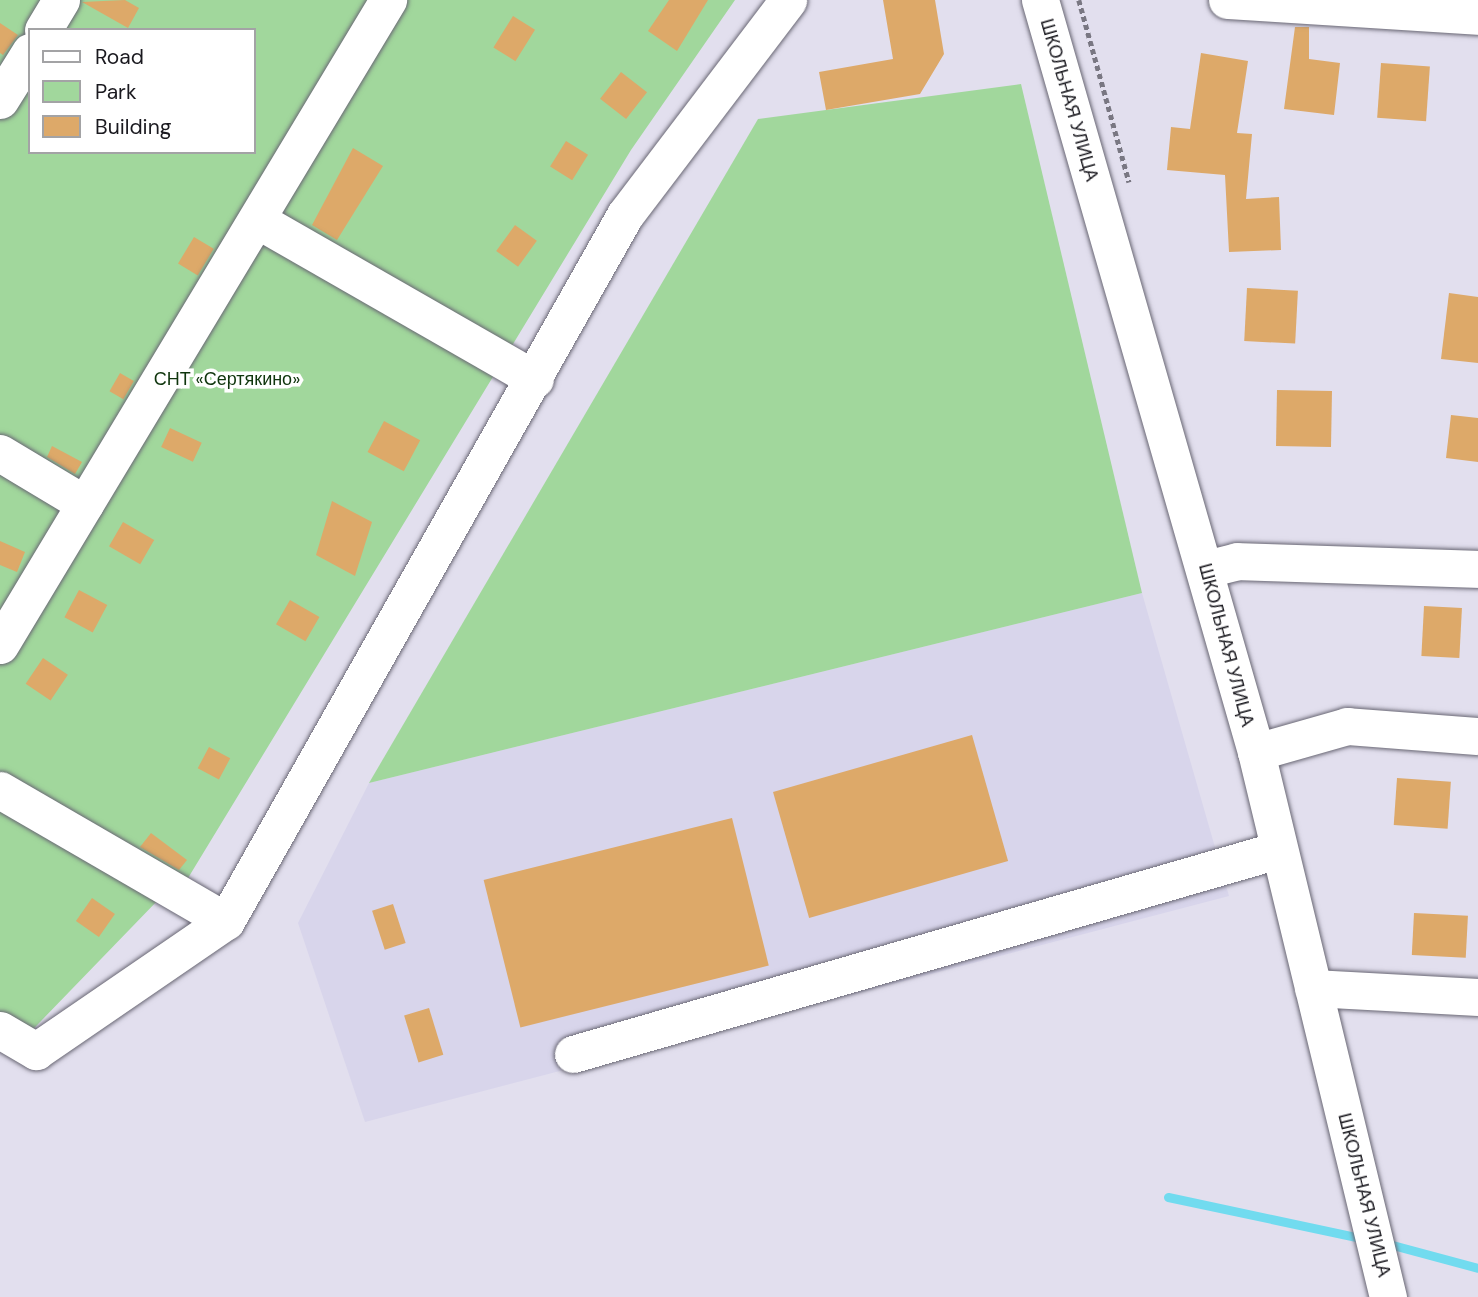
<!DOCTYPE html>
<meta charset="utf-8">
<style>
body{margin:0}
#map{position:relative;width:1478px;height:1297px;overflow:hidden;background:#e2dfee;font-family:"DM Sans",sans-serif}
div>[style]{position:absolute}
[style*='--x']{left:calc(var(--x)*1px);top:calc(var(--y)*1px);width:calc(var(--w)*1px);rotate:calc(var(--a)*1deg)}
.built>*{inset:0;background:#d8d5eb}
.green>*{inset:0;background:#a1d79c}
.stream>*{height:9px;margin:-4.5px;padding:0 4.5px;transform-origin:4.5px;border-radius:4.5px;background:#71dbef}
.building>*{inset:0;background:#dda969;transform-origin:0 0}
.path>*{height:4.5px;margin-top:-2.25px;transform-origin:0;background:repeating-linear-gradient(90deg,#797782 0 5px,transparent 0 8.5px)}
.roads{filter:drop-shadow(0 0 2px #696774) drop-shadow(0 0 2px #696774)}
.minor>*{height:37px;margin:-18.5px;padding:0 18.5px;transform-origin:18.5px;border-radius:18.5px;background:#fff}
span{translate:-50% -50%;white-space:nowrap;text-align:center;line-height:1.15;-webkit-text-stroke:7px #fff;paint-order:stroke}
.street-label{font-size:18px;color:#1a191f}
.park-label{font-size:18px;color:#0f350d}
.legend{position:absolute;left:28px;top:28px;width:228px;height:126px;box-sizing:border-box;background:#fff;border:2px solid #a3a3a5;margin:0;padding:9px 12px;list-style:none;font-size:21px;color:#1a191f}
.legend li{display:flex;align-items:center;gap:14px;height:35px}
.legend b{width:35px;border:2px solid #a3a3a5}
</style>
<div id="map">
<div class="built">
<div style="clip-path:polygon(1142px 593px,1229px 896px,365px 1122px,298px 923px,369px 783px)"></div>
</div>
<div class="green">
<div style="clip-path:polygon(evenodd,0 0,735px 0,631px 150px,185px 883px,160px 898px,12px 1051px,0 1044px,0 0,30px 30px,254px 30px,254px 152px,30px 152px,30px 30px)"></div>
<div style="clip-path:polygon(1021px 84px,1142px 593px,369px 783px,758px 119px)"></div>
</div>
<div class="stream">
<div style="--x:1168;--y:1197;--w:201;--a:12"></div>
<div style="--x:1385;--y:1243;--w:96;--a:15"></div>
</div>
<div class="building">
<div style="clip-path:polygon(125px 0,139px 8px,128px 28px,82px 2px)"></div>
<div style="clip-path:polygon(669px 0,708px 0,677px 51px,648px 31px)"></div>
<div style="clip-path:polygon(883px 0,935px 0,944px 54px,920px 94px,826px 110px,819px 72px,893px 59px)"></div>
<div style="left:513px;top:16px;width:26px;height:37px;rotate:32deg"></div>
<div style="clip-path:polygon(0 23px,18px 35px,3px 55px,0 53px)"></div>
<div style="clip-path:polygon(1295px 27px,1309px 27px,1309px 59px,1340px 63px,1334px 115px,1284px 109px)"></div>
<div style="clip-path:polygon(1201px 53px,1248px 61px,1237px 133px,1252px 134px,1246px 199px,1279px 197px,1281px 250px,1229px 252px,1225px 175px,1167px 170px,1171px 127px,1190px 129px)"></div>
<div style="left:1381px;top:63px;width:49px;height:55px;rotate:4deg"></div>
<div style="left:621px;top:72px;width:33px;height:34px;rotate:38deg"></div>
<div style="left:566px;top:141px;width:26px;height:30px;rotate:32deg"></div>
<div style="clip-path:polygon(353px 148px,383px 166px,337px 240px,312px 225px)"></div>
<div style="left:515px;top:225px;width:27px;height:32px;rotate:36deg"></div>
<div style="left:194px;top:237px;width:23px;height:31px;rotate:31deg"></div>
<div style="left:1247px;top:288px;width:51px;height:53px;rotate:3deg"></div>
<div style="clip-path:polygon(1449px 293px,1478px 297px,1478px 363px,1441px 359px)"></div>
<div style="left:120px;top:373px;width:16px;height:21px;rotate:30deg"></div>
<div style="left:1277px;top:390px;width:55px;height:56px;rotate:1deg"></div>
<div style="clip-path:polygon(1451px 415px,1478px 418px,1478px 462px,1446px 458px)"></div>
<div style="left:384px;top:421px;width:41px;height:35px;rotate:28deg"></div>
<div style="left:170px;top:428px;width:35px;height:21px;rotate:25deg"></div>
<div style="clip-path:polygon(52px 446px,82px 462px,75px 474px,47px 457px)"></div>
<div style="clip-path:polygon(332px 501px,372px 522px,355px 576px,316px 555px)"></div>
<div style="left:123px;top:522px;width:36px;height:28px;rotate:30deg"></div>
<div style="clip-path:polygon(0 541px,25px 552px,17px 572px,0 565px)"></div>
<div style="left:79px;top:590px;width:32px;height:31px;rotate:28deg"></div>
<div style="left:290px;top:600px;width:34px;height:28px;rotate:30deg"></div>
<div style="left:1424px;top:606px;width:38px;height:50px;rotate:3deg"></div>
<div style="left:43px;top:658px;width:30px;height:31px;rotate:34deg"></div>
<div style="left:972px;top:735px;width:131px;height:207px;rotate:74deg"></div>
<div style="left:209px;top:747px;width:24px;height:24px;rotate:28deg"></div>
<div style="left:1397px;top:778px;width:54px;height:47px;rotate:4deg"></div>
<div style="left:732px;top:818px;width:152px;height:256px;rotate:76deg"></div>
<div style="clip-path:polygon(151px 833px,187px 860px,179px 870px,140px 847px)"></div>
<div style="left:92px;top:898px;width:28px;height:28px;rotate:35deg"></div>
<div style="left:393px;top:904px;width:41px;height:22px;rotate:72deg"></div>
<div style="left:1414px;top:913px;width:54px;height:42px;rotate:3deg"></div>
<div style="left:429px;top:1008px;width:49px;height:26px;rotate:73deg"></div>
</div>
<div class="path">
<div style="--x:1079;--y:0;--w:189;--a:74.6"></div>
</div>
<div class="roads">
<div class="minor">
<div style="--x:1040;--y:0;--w:782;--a:73.97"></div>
<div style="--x:1256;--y:752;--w:561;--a:76.39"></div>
<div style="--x:1227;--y:0;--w:252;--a:3.6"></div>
<div style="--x:43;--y:30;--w:35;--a:-59"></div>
<div style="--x:0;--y:100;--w:57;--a:-58"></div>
<div style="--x:259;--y:221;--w:318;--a:29.8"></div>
<div style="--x:0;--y:453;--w:99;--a:31"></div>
<div style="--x:1206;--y:569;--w:32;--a:-14"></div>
<div style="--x:1237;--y:561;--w:241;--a:1.9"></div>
<div style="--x:0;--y:645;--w:753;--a:-58.97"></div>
<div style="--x:1256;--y:752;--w:95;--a:-15.9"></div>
<div style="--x:1347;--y:726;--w:131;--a:4.4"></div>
<div style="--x:0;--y:790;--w:261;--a:30.1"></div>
<div style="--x:226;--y:921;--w:811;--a:-60.53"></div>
<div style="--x:625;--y:215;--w:270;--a:-52.8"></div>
<div style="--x:1313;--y:988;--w:165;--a:3.1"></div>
<div style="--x:0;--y:1030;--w:42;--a:30.3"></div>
<div style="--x:36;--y:1051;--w:230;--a:-34.4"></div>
<div style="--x:573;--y:1054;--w:734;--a:-16.14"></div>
</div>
</div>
<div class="street-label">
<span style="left:1069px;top:100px;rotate:74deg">ШКОЛЬНАЯ УЛИЦА</span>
<span style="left:1226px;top:645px;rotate:75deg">ШКОЛЬНАЯ УЛИЦА</span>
<span style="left:1364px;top:1195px;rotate:76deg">ШКОЛЬНАЯ УЛИЦА</span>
</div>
<div class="park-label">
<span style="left:227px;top:379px">СНТ «Сертякино»</span>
</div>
<ul class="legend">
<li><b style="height:9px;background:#fff"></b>Road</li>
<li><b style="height:19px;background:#a1d79c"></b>Park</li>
<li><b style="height:19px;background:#dda969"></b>Building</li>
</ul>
</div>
